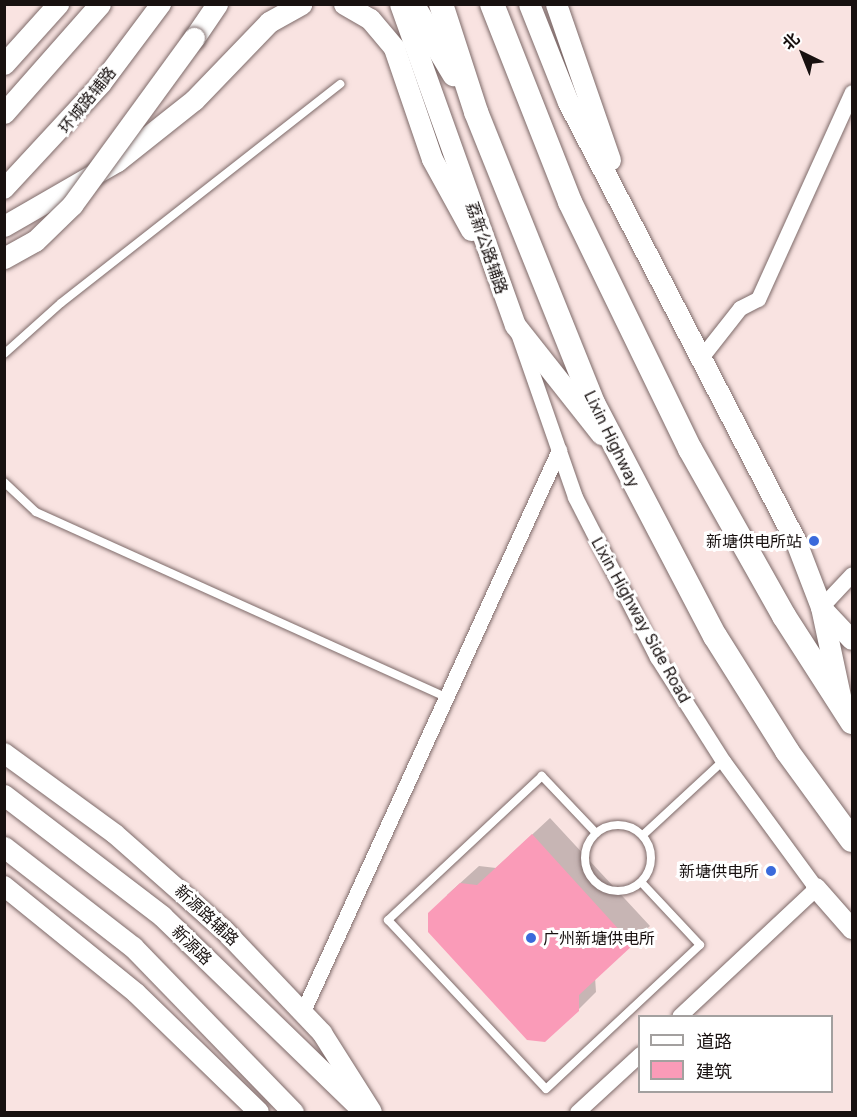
<!DOCTYPE html>
<meta charset="utf-8">
<style>
body{margin:0}
#map{position:relative;width:857px;height:1117px;overflow:hidden;background:#f9e3e1;font-family:Inter,"Noto Sans SC",sans-serif}
div>[style]{position:absolute}
[style*='--x']{left:calc(var(--x)*1px);top:calc(var(--y)*1px);width:calc(var(--w)*1px);rotate:calc(var(--a)*1deg)}
.shadow>*{inset:0;background:#0003}
.building>*{inset:0;background:#fa9bb8}
.roads{filter:drop-shadow(0 0 2px #7d6a69) drop-shadow(0 0 2px #7d6a69)}
.service>*{height:8px;margin:-4px;padding:0 4px;transform-origin:4px;border-radius:4px;background:#fff}
.service>.ring{margin:-4px;padding:0;box-sizing:content-box;background:none;border:8px solid #fff;border-radius:50%}
.minor>*{height:15px;margin:-7.5px;padding:0 7.5px;transform-origin:7.5px;border-radius:7.5px;background:#fff}
.tertiary>*{height:20px;margin:-10px;padding:0 10px;transform-origin:10px;border-radius:10px;background:#fff}
.secondary>*{height:21px;margin:-10.5px;padding:0 10.5px;transform-origin:10.5px;border-radius:10.5px;background:#fff}
.primary>*{height:24px;margin:-12px;padding:0 12px;transform-origin:12px;border-radius:12px;background:#fff}
.bridges{filter:drop-shadow(0 0 2px #7d6a69) drop-shadow(0 0 2px #7d6a69)}
.secondary-bridge>*{height:21px;margin:-10.5px;padding:0 10.5px;transform-origin:10.5px;border-radius:10.5px;background:#fff}
.dots>*{width:16px;height:16px;translate:-50% -50%;box-sizing:border-box;border:3px solid #fff;border-radius:50%}
span{translate:-50% -50%;white-space:nowrap;text-align:center;line-height:1.15;-webkit-text-stroke:6px #fff;paint-order:stroke}
.street-label{font-size:16px;color:#181110}
.poi-label{font-size:16px;color:#181110}
.right{translate:-100% -50%;text-align:right}
.left{translate:0 -50%;text-align:left}
.frame{position:absolute;inset:0;border:6px solid #181110;pointer-events:none}
.legend{position:absolute;left:638px;top:1015px;width:195px;height:78px;box-sizing:border-box;background:#fff;border:2px solid #a3a09f;margin:0;padding:8px 10px;list-style:none;font-size:18px;color:#181110}
.legend li{display:flex;align-items:center;gap:12px;height:30px}
.legend b{width:30px;border:2px solid #a3a09f}
.north{position:absolute;left:773px;top:24px;width:60px;height:60px;-webkit-text-stroke:4px #fff;paint-order:stroke;rotate:317deg;font-size:16px;font-weight:700;line-height:24px;text-align:center;color:#181110}
.north::after{content:'';display:block;margin:auto;width:21px;height:27px;background:#181110;clip-path:polygon(50% 0,100% 100%,50% 72%,0 100%)}
</style>
<div id="map">
<div class="shadow">
<div style="clip-path:polygon(550px 818px,650px 926px,595px 977px,596px 992px,578px 1010px,447px 895px,479px 866px,496px 868px)"></div>
</div>
<div class="building">
<div style="clip-path:polygon(532px 834px,633px 945px,579px 995px,579px 1011px,545px 1042px,527px 1040px,428px 932px,428px 913px,460px 883px,477px 885px)"></div>
</div>
<div class="roads">
<div class="service">
<div style="--x:4;--y:354;--w:76;--a:-41.8"></div>
<div style="--x:61;--y:303;--w:355;--a:-38.1"></div>
<div style="--x:4;--y:482;--w:44;--a:43.2"></div>
<div style="--x:36;--y:512;--w:450;--a:24.3"></div>
<div class="ring" style="left:585px;top:825px;width:58px;height:58px"></div>
<div style="--x:596;--y:833;--w:79;--a:-133.5"></div>
<div style="--x:542;--y:776;--w:211;--a:136.9"></div>
<div style="--x:388;--y:920;--w:231;--a:46.9"></div>
<div style="--x:546;--y:1089;--w:211;--a:-43.1"></div>
<div style="--x:700;--y:945;--w:86;--a:-133.1"></div>
<div style="--x:643;--y:835;--w:109;--a:-42.8"></div>
</div>
<div class="minor">
<div style="--x:519;--y:336;--w:170;--a:70.8"></div>
<div style="--x:575;--y:497;--w:180;--a:62.9"></div>
<div style="--x:657;--y:657;--w:123;--a:57.6"></div>
<div style="--x:723;--y:761;--w:157;--a:53.8"></div>
<div style="--x:816;--y:888;--w:187;--a:136.9"></div>
<div style="--x:703;--y:355;--w:60;--a:-51.8"></div>
<div style="--x:740;--y:308;--w:20;--a:-27"></div>
<div style="--x:758;--y:299;--w:227;--a:-65.6"></div>
<div style="--x:821;--y:607;--w:45;--a:-46.8"></div>
<div style="--x:303;--y:1011;--w:617;--a:-65.47"></div>
<div style="--x:577;--y:1112;--w:86;--a:-42.6"></div>
</div>
<div class="tertiary">
<div style="--x:4;--y:189;--w:144;--a:-47.2"></div>
<div style="--x:102;--y:83;--w:99;--a:-53.2"></div>
<div style="--x:821;--y:607;--w:45;--a:46.8"></div>
<div style="--x:4;--y:753;--w:137;--a:36.1"></div>
<div style="--x:115;--y:834;--w:147;--a:41.4"></div>
<div style="--x:225;--y:931;--w:141;--a:46.4"></div>
<div style="--x:322;--y:1033;--w:93;--a:57.7"></div>
<div style="--x:4;--y:886;--w:170;--a:39"></div>
<div style="--x:136;--y:993;--w:171;--a:44.1"></div>
<div style="--x:816;--y:888;--w:55;--a:48.7"></div>
</div>
<div class="secondary">
<div style="--x:344;--y:4;--w:30;--a:30"></div>
<div style="--x:370;--y:19;--w:38;--a:50"></div>
<div style="--x:394;--y:48;--w:117;--a:71.1"></div>
<div style="--x:432;--y:159;--w:81;--a:61.2"></div>
<div style="--x:400;--y:4;--w:341;--a:70.3"></div>
<div style="--x:515;--y:325;--w:139;--a:51.7"></div>
<div style="--x:529;--y:4;--w:105;--a:68.3"></div>
<div style="--x:568;--y:102;--w:496;--a:62.6"></div>
<div style="--x:796;--y:542;--w:70;--a:69"></div>
<div style="--x:821;--y:607;--w:95;--a:77.9"></div>
<div style="--x:556;--y:4;--w:165;--a:70.9"></div>
<div style="--x:194;--y:38;--w:41;--a:-55.9"></div>
<div style="--x:4;--y:64;--w:81;--a:-48"></div>
<div style="--x:4;--y:113;--w:145;--a:-48.6"></div>
<div style="--x:4;--y:226;--w:130;--a:-29.9"></div>
<div style="--x:117;--y:161;--w:98;--a:-38.4"></div>
<div style="--x:194;--y:100;--w:108;--a:-46.1"></div>
<div style="--x:269;--y:22;--w:37;--a:-29"></div>
<div style="--x:4;--y:795;--w:199;--a:37.4"></div>
<div style="--x:162;--y:916;--w:281;--a:44.1"></div>
<div style="--x:4;--y:847;--w:163;--a:37.8"></div>
<div style="--x:133;--y:947;--w:230;--a:45.9"></div>
</div>
<div class="primary">
<div style="--x:412;--y:4;--w:82;--a:59"></div>
<div style="--x:441;--y:4;--w:114;--a:72"></div>
<div style="--x:476;--y:112;--w:316;--a:68.1"></div>
<div style="--x:594;--y:405;--w:261;--a:62.4"></div>
<div style="--x:715;--y:636;--w:136;--a:57.9"></div>
<div style="--x:787;--y:751;--w:110;--a:53.9"></div>
<div style="--x:492;--y:4;--w:213;--a:68.5"></div>
<div style="--x:570;--y:202;--w:275;--a:64.1"></div>
<div style="--x:690;--y:449;--w:192;--a:60.6"></div>
<div style="--x:784;--y:616;--w:126;--a:57.3"></div>
</div>
</div>
<div class="bridges">
<div class="secondary-bridge">
<div style="--x:4;--y:258;--w:35;--a:-29"></div>
<div style="--x:35;--y:241;--w:52;--a:-44.2"></div>
<div style="--x:72;--y:205;--w:207;--a:-53.9"></div>
</div>
</div>
<div class="dots">
<div style="left:814px;top:541px;background:#3a6adb"></div>
<div style="left:771px;top:871px;background:#3a6adb"></div>
<div style="left:531px;top:938px;background:#3a6adb"></div>
</div>
<div class="street-label">
<span style="left:87px;top:100px;rotate:-51deg">环城路辅路</span>
<span style="left:487px;top:248px;rotate:71deg">荔新公路辅路</span>
<span style="left:612px;top:439px;rotate:64deg">Lixin Highway</span>
<span style="left:641px;top:620px;rotate:61deg">Lixin Highway Side Road</span>
<span style="left:207px;top:915px;rotate:43deg">新源路辅路</span>
<span style="left:192px;top:945px;rotate:44deg">新源路</span>
</div>
<div class="poi-label">
<span class="right" style="left:802px;top:541px">新塘供电所站</span>
<span class="right" style="left:759px;top:871px">新塘供电所</span>
<span class="left" style="left:543px;top:938px">广州新塘供电所</span>
</div>
<div class="frame"></div>
<ul class="legend">
<li><b style="height:8px;background:#fff"></b>道路</li>
<li><b style="height:16px;background:#fa9bb8"></b>建筑</li>
</ul>
<div class="north">北</div>
</div>
